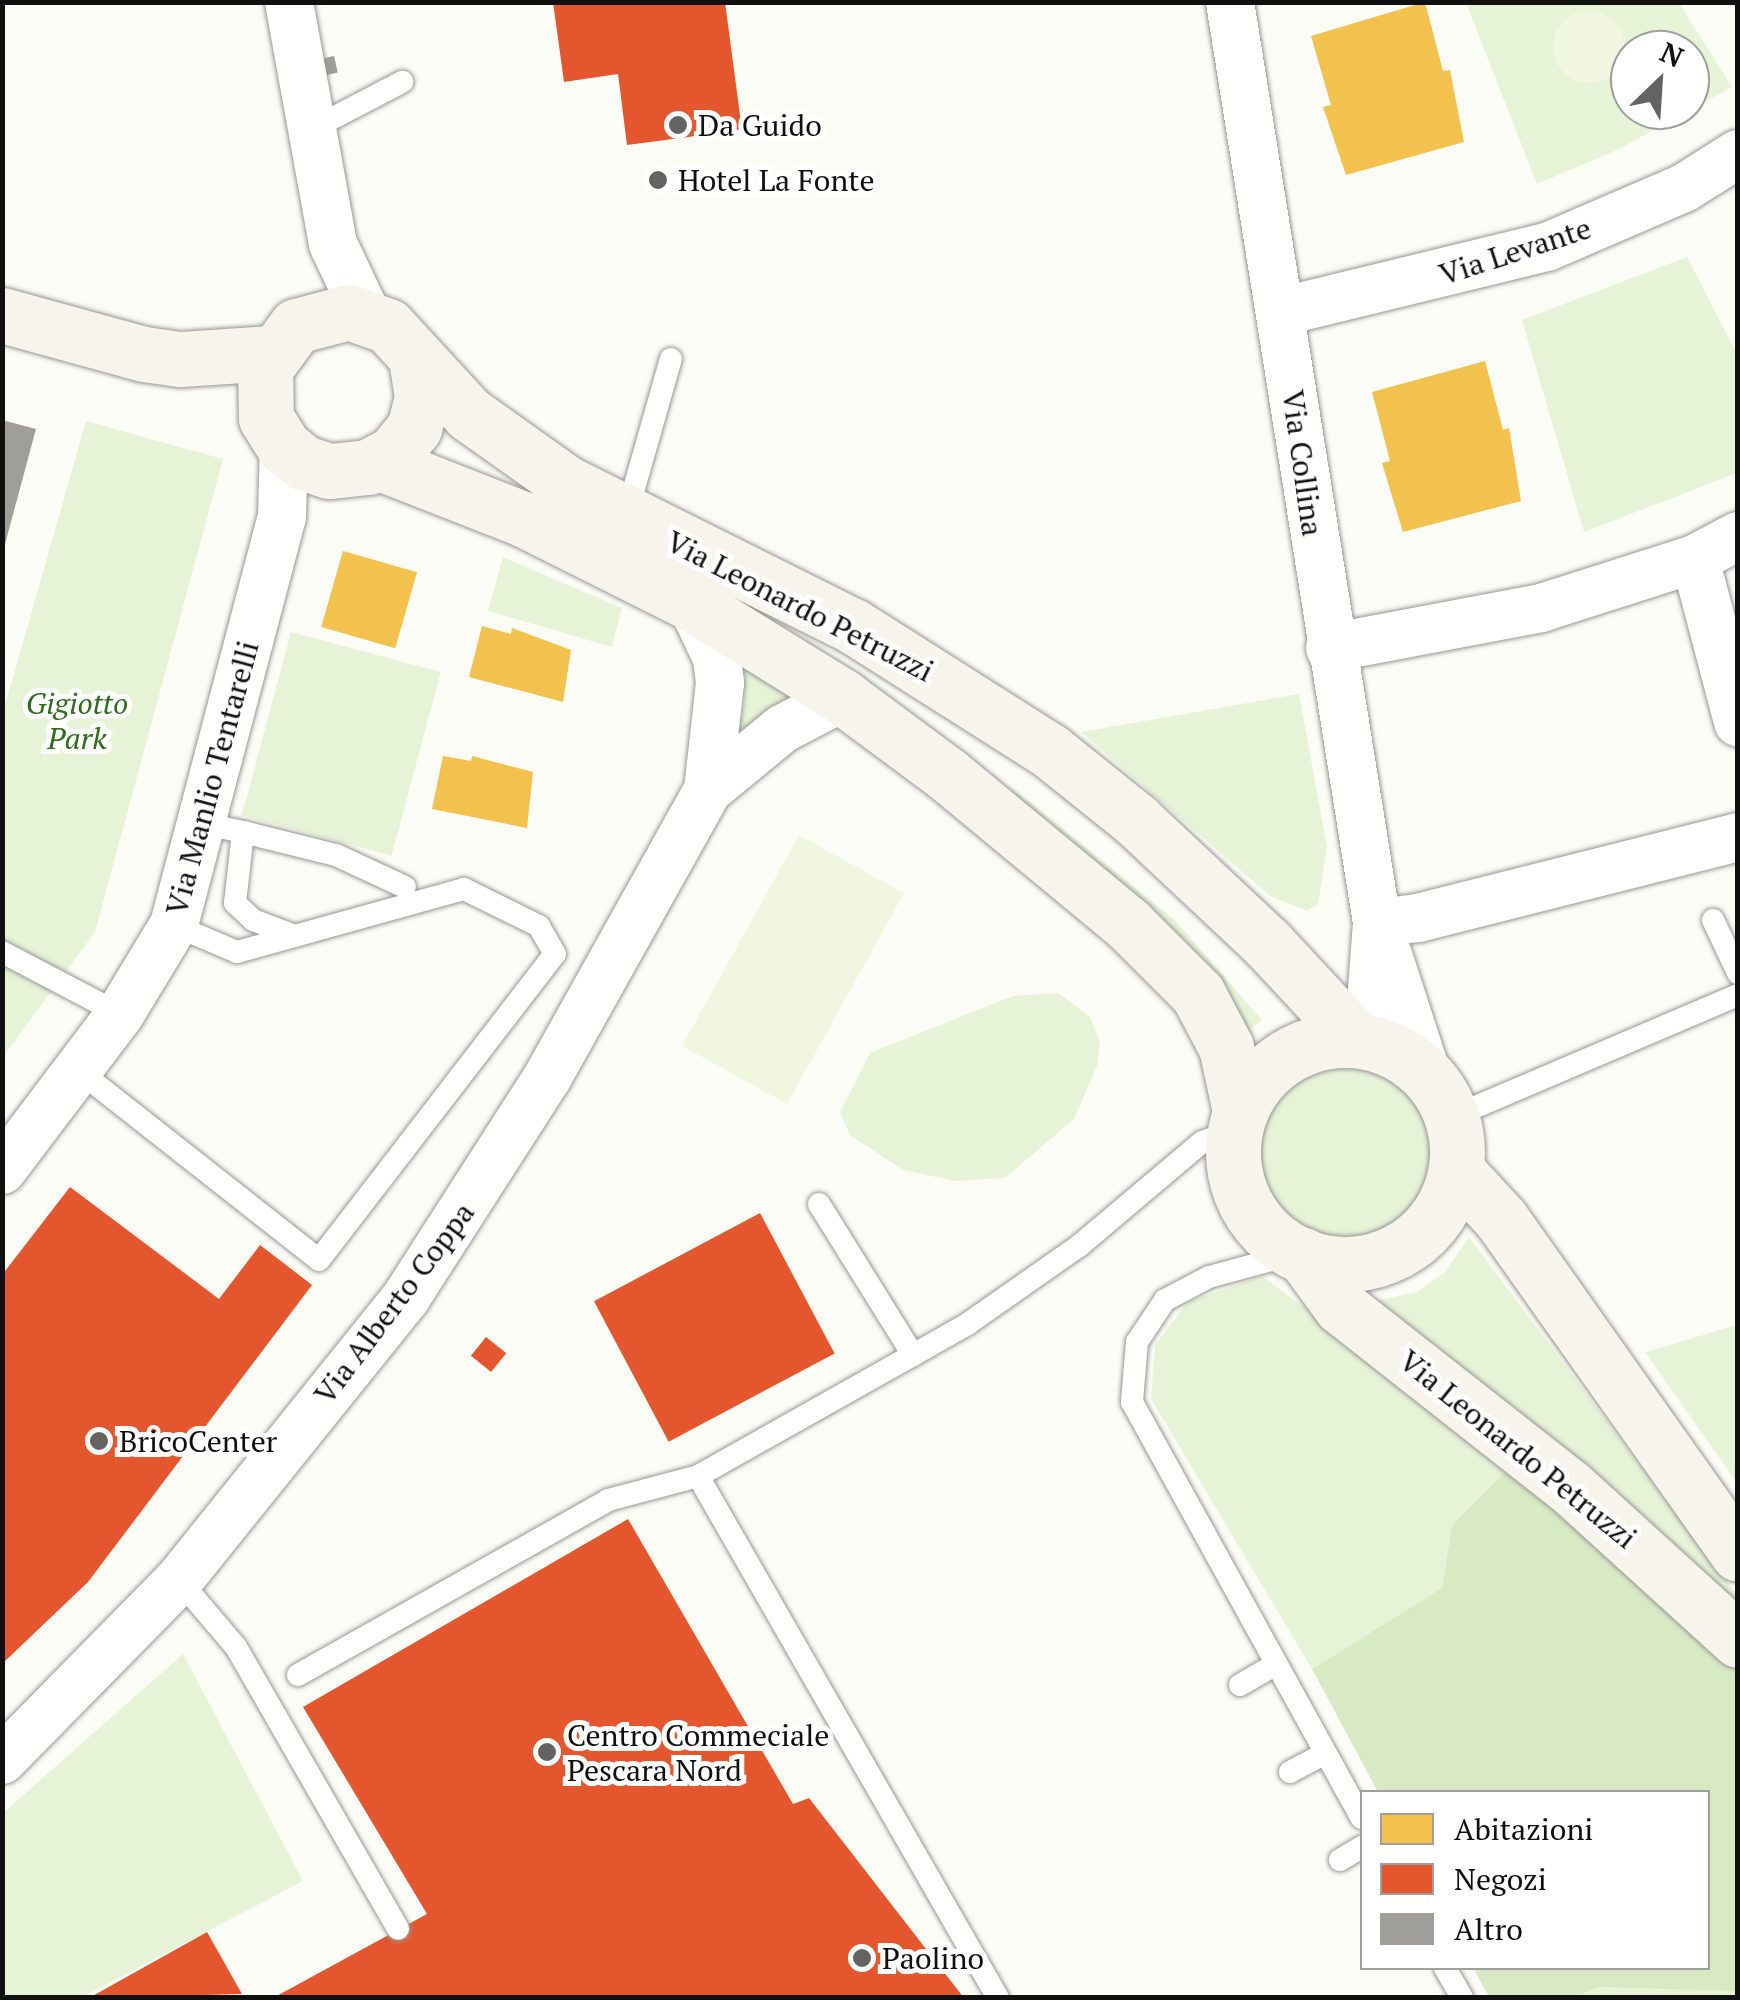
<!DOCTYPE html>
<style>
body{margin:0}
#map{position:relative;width:1740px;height:2000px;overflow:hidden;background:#fcfcf7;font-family:"PT Serif",serif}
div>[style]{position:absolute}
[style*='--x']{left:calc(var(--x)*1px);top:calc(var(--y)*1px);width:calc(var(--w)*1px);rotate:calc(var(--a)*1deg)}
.green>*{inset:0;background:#e7f3d7;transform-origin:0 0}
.round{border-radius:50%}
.forest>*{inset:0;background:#d8eac4}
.pitch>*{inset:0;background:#f0f6e0;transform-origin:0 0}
.homes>*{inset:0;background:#f2c14e;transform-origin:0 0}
.shops>*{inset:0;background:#e4572e;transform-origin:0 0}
.building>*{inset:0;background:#a09e9b;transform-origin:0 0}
.roads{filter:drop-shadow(0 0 2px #969694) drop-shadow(0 0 2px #969694)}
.lane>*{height:22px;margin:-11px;padding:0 11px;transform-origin:11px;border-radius:11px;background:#fffffe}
.street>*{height:48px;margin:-24px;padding:0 24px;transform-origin:24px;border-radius:24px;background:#fffffe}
.secondary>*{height:55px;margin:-27.5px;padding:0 27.5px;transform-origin:27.5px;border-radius:27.5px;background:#f6f4eb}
.secondary>.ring{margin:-27.5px;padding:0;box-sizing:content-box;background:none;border:55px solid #f6f4eb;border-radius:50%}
.dots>*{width:28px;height:28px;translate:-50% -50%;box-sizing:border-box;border:5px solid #fff;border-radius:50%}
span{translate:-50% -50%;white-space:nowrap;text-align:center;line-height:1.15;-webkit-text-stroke:10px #fff;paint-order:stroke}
.poi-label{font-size:30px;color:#101010}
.left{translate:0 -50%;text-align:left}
.street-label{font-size:30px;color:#101010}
.park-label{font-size:30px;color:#306b1e;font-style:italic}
.frame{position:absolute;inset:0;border:5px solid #101010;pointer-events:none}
.legend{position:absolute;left:1360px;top:1790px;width:350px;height:180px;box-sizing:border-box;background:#fff;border:2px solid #9f9f9f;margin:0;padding:12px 18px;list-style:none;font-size:30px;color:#101010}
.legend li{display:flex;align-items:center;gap:20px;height:50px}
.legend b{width:50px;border:2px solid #9f9f9f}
.north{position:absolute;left:1610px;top:30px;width:100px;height:100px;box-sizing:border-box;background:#fff;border:2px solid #9f9f9f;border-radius:50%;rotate:25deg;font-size:28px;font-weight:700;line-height:40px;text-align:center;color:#101010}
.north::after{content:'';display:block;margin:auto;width:35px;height:45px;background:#636361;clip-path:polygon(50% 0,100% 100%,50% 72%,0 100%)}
</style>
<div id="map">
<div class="green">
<div style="clip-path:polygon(evenodd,1466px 3px,1679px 3px,1732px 87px,1617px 150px,1537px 184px,1466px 3px,1630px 50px,1690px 50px,1690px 110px,1630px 110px,1630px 50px)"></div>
<div style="clip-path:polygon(1687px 257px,1737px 354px,1737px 473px,1584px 532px,1522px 320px)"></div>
<div style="clip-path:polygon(86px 421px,223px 459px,95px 932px,3px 1057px,3px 712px)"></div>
<div style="clip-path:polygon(503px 557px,622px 608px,612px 647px,488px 611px)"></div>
<div style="left:291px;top:632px;width:155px;height:190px;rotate:15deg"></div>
<div style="clip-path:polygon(746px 660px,798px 693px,736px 737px,744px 705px)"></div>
<div style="clip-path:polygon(1299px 694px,1327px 847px,1318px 904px,1307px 911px,1270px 896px,1081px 732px)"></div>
<div style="clip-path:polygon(1012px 788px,1175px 920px,1262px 1020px,1246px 1032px,1010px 806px)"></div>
<div style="clip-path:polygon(1058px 993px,1090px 1017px,1100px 1042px,1097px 1066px,1074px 1119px,1005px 1178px,955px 1181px,903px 1170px,850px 1135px,840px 1112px,870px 1053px,1013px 996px)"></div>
<div class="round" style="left:1260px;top:1069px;width:172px;height:172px"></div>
<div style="clip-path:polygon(1469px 1237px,1737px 1595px,1737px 1614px,1360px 1304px,1417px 1292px,1444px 1273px)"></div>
<div style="clip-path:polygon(1262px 1276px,1514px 1463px,1452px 1525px,1442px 1588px,1312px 1669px,1151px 1399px,1155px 1345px,1188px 1302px)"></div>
<div style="clip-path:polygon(1737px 1325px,1738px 1325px,1737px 1483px,1645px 1352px)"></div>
<div style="clip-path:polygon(183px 1654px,303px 1881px,82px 1997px,3px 1997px,3px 1813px)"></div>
<div style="clip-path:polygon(1597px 1987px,1716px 1989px,1738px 1991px,1737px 1998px,1578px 1998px)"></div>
</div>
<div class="forest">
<div style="clip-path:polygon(1514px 1463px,1737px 1664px,1737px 1991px,1597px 1987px,1578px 1997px,1489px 1997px,1473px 1968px,1708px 1968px,1708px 1792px,1378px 1792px,1312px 1669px,1442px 1588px,1452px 1525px)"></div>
</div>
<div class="pitch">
<div class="round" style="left:1553px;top:11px;width:72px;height:72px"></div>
<div style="left:799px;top:835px;width:120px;height:241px;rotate:29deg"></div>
</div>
<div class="homes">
<div style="clip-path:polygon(1425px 2px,1443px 71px,1450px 70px,1464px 142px,1346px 175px,1323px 107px,1331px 105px,1311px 36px)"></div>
<div style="clip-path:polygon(1485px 361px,1503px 430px,1509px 428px,1521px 501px,1403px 532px,1382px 463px,1390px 461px,1372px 392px)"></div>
<div style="left:343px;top:551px;width:77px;height:79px;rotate:16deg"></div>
<div style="clip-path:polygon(482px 626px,511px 634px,512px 628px,571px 650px,563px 702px,469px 677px)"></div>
<div style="clip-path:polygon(443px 756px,471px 761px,472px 756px,533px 772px,527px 828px,432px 809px)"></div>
</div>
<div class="shops">
<div style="clip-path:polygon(553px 2px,725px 2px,742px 130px,627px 145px,618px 74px,564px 82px)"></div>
<div style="clip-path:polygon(70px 1187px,219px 1299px,260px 1245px,312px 1285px,88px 1582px,2px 1664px,2px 1275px)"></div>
<div style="left:760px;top:1213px;width:159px;height:188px;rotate:62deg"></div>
<div style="left:486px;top:1337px;width:26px;height:24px;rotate:39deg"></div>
<div style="clip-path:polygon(628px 1519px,793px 1804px,809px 1798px,964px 1998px,273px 1998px,427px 1914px,303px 1707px)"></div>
<div style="clip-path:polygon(207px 1932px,242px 1994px,89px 1998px)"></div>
</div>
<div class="building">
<div style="left:334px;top:56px;width:17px;height:17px;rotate:77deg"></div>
<div style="clip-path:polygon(2px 420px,36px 429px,4px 548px,2px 547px)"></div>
</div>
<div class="roads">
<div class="lane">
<div style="--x:312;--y:129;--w:102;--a:-27.6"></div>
<div style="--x:627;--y:513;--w:160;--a:-74.1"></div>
<div style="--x:200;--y:823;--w:44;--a:11.8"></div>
<div style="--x:243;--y:832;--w:71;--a:96.4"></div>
<div style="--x:235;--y:903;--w:25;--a:43"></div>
<div style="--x:253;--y:920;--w:45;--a:20.9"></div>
<div style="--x:243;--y:832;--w:96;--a:13.9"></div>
<div style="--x:336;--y:855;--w:76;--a:24.9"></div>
<div style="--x:1713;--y:920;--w:59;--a:64.7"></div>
<div style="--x:2;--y:952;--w:133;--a:27.7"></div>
<div style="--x:79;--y:1071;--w:305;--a:38.2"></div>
<div style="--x:319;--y:1260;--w:386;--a:-52.4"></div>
<div style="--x:555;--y:954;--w:32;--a:-120"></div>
<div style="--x:539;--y:926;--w:84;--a:-153.7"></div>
<div style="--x:464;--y:889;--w:236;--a:164.5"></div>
<div style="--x:237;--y:952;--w:69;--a:-156.8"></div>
<div style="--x:1452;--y:1117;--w:311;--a:-23.1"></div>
<div style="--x:819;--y:1204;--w:178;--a:58.1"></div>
<div style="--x:1297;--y:1253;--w:91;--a:164.7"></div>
<div style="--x:1209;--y:1277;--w:50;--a:152.4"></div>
<div style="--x:1165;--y:1300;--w:50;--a:123.7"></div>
<div style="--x:1137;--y:1342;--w:60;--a:94.8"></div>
<div style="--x:1132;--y:1402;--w:475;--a:61.1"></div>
<div style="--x:179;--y:1580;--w:88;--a:49.6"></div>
<div style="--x:236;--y:1647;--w:325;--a:60.1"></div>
<div style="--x:298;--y:1675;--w:356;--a:-29.4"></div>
<div style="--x:608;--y:1500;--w:93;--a:-14.9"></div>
<div style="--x:1240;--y:1685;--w:38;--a:-30"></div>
<div style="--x:1290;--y:1772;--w:38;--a:-28"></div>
<div style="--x:1340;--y:1860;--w:26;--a:-31"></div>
<div style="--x:1445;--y:1968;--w:34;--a:60"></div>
<div style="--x:998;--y:1998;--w:602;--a:-119.89"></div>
<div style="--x:698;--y:1476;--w:311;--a:-29.4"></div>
<div style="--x:969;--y:1323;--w:134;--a:-35"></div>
<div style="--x:1079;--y:1246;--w:161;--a:-40.2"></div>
<div style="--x:1202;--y:1142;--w:35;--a:-20"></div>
</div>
<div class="street">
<div style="--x:289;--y:2;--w:246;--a:79.7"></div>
<div style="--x:333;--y:244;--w:80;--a:64.7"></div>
<div style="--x:1230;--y:2;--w:933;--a:80.93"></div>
<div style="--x:1377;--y:923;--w:119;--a:94.3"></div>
<div style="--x:1280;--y:312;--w:275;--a:-13.7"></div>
<div style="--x:1547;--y:247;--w:149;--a:-23.3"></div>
<div style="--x:1684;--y:188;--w:64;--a:-32.2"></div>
<div style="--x:1695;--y:559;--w:169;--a:75.2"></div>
<div style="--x:1330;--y:648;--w:215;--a:-10.7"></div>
<div style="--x:1541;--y:608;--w:162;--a:-17.7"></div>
<div style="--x:1695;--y:559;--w:49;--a:-28.1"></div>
<div style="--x:708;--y:790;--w:96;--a:-39.5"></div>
<div style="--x:782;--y:729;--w:69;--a:-27.7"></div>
<div style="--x:1377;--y:923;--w:41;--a:-7"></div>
<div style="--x:1418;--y:918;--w:330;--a:-14.2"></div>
<div style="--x:1388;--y:955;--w:126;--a:72"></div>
<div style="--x:2;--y:1170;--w:196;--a:-52.9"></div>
<div style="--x:120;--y:1014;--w:104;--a:-58.8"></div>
<div style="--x:174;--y:925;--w:422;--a:-75.2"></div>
<div style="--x:282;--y:517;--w:70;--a:-88.4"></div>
<div style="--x:2;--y:1760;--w:252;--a:-45.5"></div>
<div style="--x:179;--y:1580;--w:364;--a:-51.2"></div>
<div style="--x:407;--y:1296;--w:259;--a:-57.3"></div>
<div style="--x:547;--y:1078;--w:330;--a:-60.8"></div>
<div style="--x:708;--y:790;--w:108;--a:-83.6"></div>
<div style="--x:720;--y:683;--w:25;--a:-97"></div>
<div style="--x:717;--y:658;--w:61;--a:-115.3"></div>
</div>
<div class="secondary">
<div style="--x:2;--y:315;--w:147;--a:15.4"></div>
<div style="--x:144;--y:354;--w:37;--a:8"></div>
<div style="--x:181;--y:359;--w:91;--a:-3.8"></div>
<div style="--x:417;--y:365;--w:32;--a:81"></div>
<div style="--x:422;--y:397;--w:32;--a:104"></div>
<div style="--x:414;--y:428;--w:32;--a:129"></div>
<div style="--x:394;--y:453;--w:30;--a:152"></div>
<div style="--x:368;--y:467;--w:39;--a:174"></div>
<div style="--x:329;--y:471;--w:26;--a:-162"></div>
<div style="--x:304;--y:463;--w:26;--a:-141"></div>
<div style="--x:284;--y:447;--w:34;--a:-122"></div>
<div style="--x:266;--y:418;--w:50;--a:-91.1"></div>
<div style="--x:265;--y:368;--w:52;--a:-53.6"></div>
<div style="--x:296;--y:326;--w:55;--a:-14.8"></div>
<div style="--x:349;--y:312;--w:41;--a:19.7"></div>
<div style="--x:388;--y:326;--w:120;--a:47.4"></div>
<div style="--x:469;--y:414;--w:119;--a:35.4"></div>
<div style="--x:566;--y:483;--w:321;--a:26.5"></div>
<div style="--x:853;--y:626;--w:233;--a:32.4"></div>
<div style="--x:1050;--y:751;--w:110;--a:38.7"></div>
<div style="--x:1136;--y:820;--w:180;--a:43.2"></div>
<div style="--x:1267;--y:943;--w:132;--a:47.1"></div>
<div style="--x:380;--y:463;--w:154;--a:21.4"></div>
<div style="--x:523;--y:519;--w:188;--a:26.6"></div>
<div style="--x:691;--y:603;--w:179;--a:31.7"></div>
<div style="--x:843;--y:697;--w:131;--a:36.6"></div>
<div style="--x:948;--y:775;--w:234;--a:39.6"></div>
<div style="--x:1128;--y:924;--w:99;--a:45"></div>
<div style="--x:1198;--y:994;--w:60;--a:62.2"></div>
<div style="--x:1226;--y:1047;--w:66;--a:77.7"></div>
<div class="ring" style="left:1233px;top:1040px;width:169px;height:169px"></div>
<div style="--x:1456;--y:1170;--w:67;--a:47.4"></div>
<div style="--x:1501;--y:1219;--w:410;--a:54.7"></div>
<div style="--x:1303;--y:1255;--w:64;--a:53.8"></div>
<div style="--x:1341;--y:1307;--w:291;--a:38.2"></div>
<div style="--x:1570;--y:1487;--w:227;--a:42.3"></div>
</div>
</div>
<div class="dots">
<div style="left:678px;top:125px;background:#636361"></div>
<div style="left:658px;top:180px;background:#636361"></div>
<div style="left:99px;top:1441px;background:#636361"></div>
<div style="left:547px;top:1752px;background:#636361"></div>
<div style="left:862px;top:1958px;background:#636361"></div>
</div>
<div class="poi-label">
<span class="left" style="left:698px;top:125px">Da Guido</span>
<span class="left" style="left:678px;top:180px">Hotel La Fonte</span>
<span class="left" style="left:119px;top:1441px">BricoCenter</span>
<span class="left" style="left:567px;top:1752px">Centro Commeciale<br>Pescara Nord</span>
<span class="left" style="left:882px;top:1958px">Paolino</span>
</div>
<div class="street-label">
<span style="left:1515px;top:251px;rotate:-18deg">Via Levante</span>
<span style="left:1303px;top:463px;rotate:82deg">Via Collina</span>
<span style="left:800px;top:606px;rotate:27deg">Via Leonardo Petruzzi</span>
<span style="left:212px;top:778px;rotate:-75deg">Via Manlio Tentarelli</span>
<span style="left:394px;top:1303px;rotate:-53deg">Via Alberto Coppa</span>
<span style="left:1518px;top:1449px;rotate:39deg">Via Leonardo Petruzzi</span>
</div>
<div class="park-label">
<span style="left:77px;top:720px">Gigiotto<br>Park</span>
</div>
<div class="frame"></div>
<ul class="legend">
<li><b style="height:28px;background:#f2c14e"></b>Abitazioni</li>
<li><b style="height:28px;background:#e4572e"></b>Negozi</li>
<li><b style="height:28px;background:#a09e9b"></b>Altro</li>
</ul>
<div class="north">N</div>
</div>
